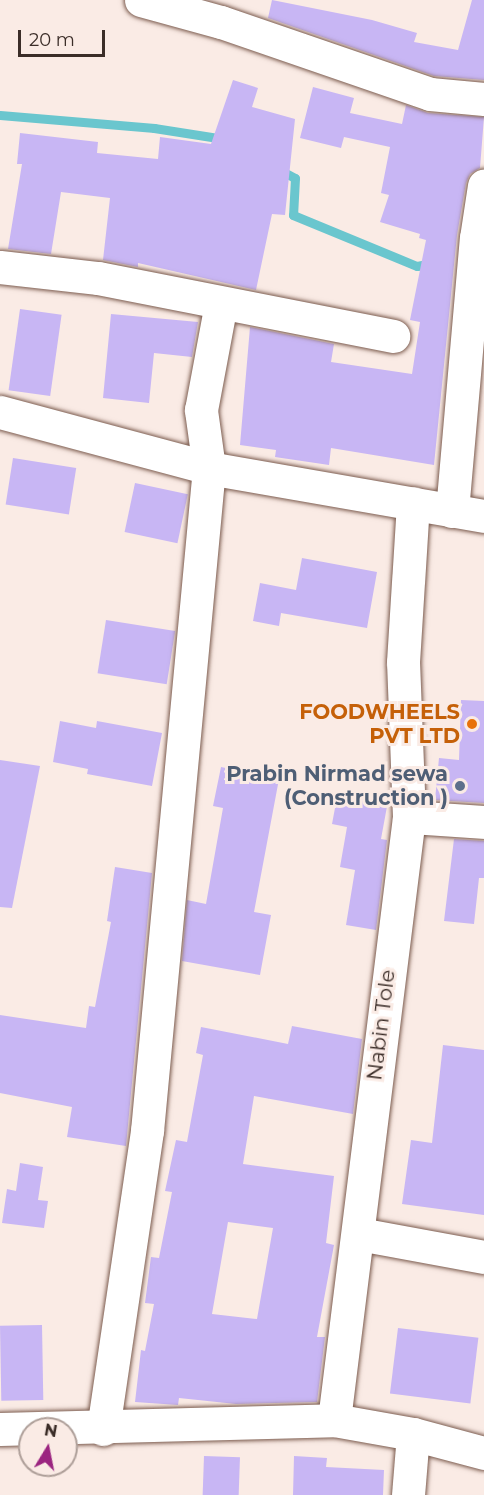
<!DOCTYPE html>
<style>
body{margin:0}
#map{position:relative;width:484px;height:1495px;overflow:hidden;background:#faebe5;font-family:Montserrat,sans-serif}
div>[style]{position:absolute}
[style*='--x']{left:calc(var(--x)*1px);top:calc(var(--y)*1px);width:calc(var(--w)*1px);rotate:calc(var(--a)*1deg)}
.stream>*{height:9px;margin:-4.5px;padding:0 4.5px;transform-origin:4.5px;border-radius:4.5px;background:#6ac6ce}
.building>*{inset:0;background:#c8b6f4;transform-origin:0 0}
.roads{filter:drop-shadow(0 0 2px #7c5c4f) drop-shadow(0 0 2px #7c5c4f)}
.minor>*{height:33px;margin:-16.5px;padding:0 16.5px;transform-origin:16.5px;border-radius:16.5px;background:#fff}
.dots>*{width:16px;height:16px;translate:-50% -50%;box-sizing:border-box;border:3px solid #faebe5;border-radius:50%}
span{translate:-50% -50%;white-space:nowrap;text-align:center;line-height:1.15;-webkit-text-stroke:6px #faebe5;paint-order:stroke}
.food-label{font-size:21px;color:#c56008;font-weight:700}
.right{translate:-100% -50%;text-align:right}
.service-label{font-size:21px;color:#4e5e75;font-weight:700}
.street-label{font-size:21px;color:#3b2d28}
.north{position:absolute;left:18px;top:1417px;width:60px;height:60px;box-sizing:border-box;background:#faebe5;border:2px solid #ae9f99;border-radius:50%;rotate:10deg;font-size:16px;font-weight:700;line-height:24px;text-align:center;color:#3b2d28}
.north::after{content:'';display:block;margin:auto;width:21px;height:27px;background:#9b2580;clip-path:polygon(50% 0,100% 100%,50% 72%,0 100%)}
.scale{position:absolute;left:18px;top:30px;width:87px;height:27px;box-sizing:border-box;border:3px solid #3b2d28;border-top:0;padding-left:8px;font-size:18px;line-height:21px;white-space:nowrap;color:#3b2d28;-webkit-text-stroke:4px #faebe5;paint-order:stroke}
</style>
<div id="map">
<div class="stream">
<div style="--x:0;--y:115;--w:155;--a:4.8"></div>
<div style="--x:154;--y:128;--w:71;--a:8.9"></div>
<div style="--x:278;--y:169;--w:19;--a:28"></div>
<div style="--x:295;--y:178;--w:37;--a:93"></div>
<div style="--x:293;--y:215;--w:134;--a:22.4"></div>
<div style="--x:417;--y:266;--w:14;--a:-12"></div>
</div>
<div class="building">
<div style="clip-path:polygon(272px 0,372px 20px,417px 33px,414px 42px,458px 50px,472px 0,484px 0,484px 80px,434px 76px,268px 18px)"></div>
<div style="clip-path:polygon(233px 80px,258px 88px,252px 107px,295px 119px,285px 215px,272px 214px,256px 290px,138px 263px,138px 267px,103px 260px,110px 198px,61px 192px,51px 254px,8px 249px,22px 164px,17px 164px,20px 133px,98px 142px,97px 153px,158px 159px,160px 137px,211px 144px)"></div>
<div style="clip-path:polygon(313px 87px,354px 98px,350px 113px,402px 124px,406px 105px,428px 113px,484px 117px,480px 168px,470px 174px,466px 183px,457px 235px,434px 465px,331px 448px,329px 465px,275px 457px,276px 450px,240px 445px,250px 327px,334px 344px,331px 362px,412px 374px,420px 322px,410px 320px,426px 240px,419px 238px,420px 234px,380px 222px,389px 195px,381px 193px,390px 147px,344px 137px,341px 148px,300px 138px)"></div>
<div style="left:20px;top:309px;width:42px;height:82px;rotate:8deg"></div>
<div style="clip-path:polygon(111px 314px,198px 322px,192px 357px,154px 353px,149px 403px,103px 398px)"></div>
<div style="left:13px;top:458px;width:64px;height:47px;rotate:9deg"></div>
<div style="left:135px;top:483px;width:54px;height:50px;rotate:12deg"></div>
<div style="clip-path:polygon(302px 558px,377px 572px,367px 628px,281px 613px,279px 626px,253px 621px,260px 583px,296px 590px)"></div>
<div style="left:106px;top:620px;width:70px;height:54px;rotate:9deg"></div>
<div style="clip-path:polygon(461px 700px,484px 701px,484px 803px,435px 800px,439px 758px,459px 760px)"></div>
<div style="clip-path:polygon(60px 721px,96px 728px,97px 721px,162px 733px,152px 786px,87px 774px,88px 769px,53px 762px)"></div>
<div style="clip-path:polygon(0 760px,40px 766px,12px 908px,0 907px)"></div>
<div style="clip-path:polygon(221px 767px,279px 779px,254px 912px,271px 915px,260px 975px,182px 961px,187px 900px,206px 904px,223px 808px,213px 806px)"></div>
<div style="clip-path:polygon(338px 792px,388px 801px,381px 839px,387px 840px,376px 930px,346px 925px,355px 870px,340px 867px,347px 827px,332px 824px)"></div>
<div style="clip-path:polygon(454px 839px,484px 841px,484px 878px,479px 878px,474px 924px,444px 921px)"></div>
<div style="clip-path:polygon(115px 867px,152px 873px,126px 1146px,67px 1137px,72px 1107px,0 1093px,0 1015px,86px 1028px,89px 1006px,95px 1007px,111px 922px,107px 921px)"></div>
<div style="clip-path:polygon(evenodd,292px 1026px,362px 1039px,353px 1114px,254px 1096px,243px 1164px,334px 1176px,326px 1243px,334px 1245px,317px 1337px,325px 1337px,317px 1402px,236px 1404px,179px 1398px,178px 1405px,135px 1402px,141px 1350px,145px 1351px,154px 1304px,145px 1303px,151px 1257px,159px 1258px,172px 1192px,165px 1191px,176px 1140px,187px 1142px,203px 1055px,196px 1053px,201px 1027px,288px 1044px,292px 1026px,228px 1222px,273px 1228px,257px 1319px,212px 1314px,228px 1222px)"></div>
<div style="clip-path:polygon(443px 1045px,484px 1050px,484px 1215px,402px 1204px,411px 1140px,432px 1143px)"></div>
<div style="clip-path:polygon(20px 1163px,43px 1167px,38px 1200px,48px 1201px,44px 1228px,2px 1223px,7px 1189px,16px 1191px)"></div>
<div style="left:42px;top:1325px;width:75px;height:42px;rotate:89deg"></div>
<div style="left:398px;top:1328px;width:81px;height:66px;rotate:7deg"></div>
<div style="left:204px;top:1456px;width:36px;height:39px;rotate:2deg"></div>
<div style="clip-path:polygon(294px 1456px,327px 1458px,326px 1467px,384px 1470px,383px 1495px,293px 1495px)"></div>
</div>
<div class="roads">
<div class="minor">
<div style="--x:141;--y:0;--w:83;--a:15.4"></div>
<div style="--x:221;--y:22;--w:221;--a:19"></div>
<div style="--x:430;--y:94;--w:54;--a:5.3"></div>
<div style="--x:0;--y:267;--w:99;--a:6.4"></div>
<div style="--x:98;--y:278;--w:301;--a:11.1"></div>
<div style="--x:0;--y:412;--w:216;--a:15"></div>
<div style="--x:209;--y:468;--w:279;--a:9.9"></div>
<div style="--x:452;--y:511;--w:274;--a:-85"></div>
<div style="--x:476;--y:238;--w:53;--a:-81.3"></div>
<div style="--x:409;--y:817;--w:75;--a:3.8"></div>
<div style="--x:359;--y:1234;--w:127;--a:10.4"></div>
<div style="--x:334;--y:1420;--w:608;--a:-82.91"></div>
<div style="--x:409;--y:817;--w:155;--a:-92.2"></div>
<div style="--x:403;--y:662;--w:159;--a:-86.4"></div>
<div style="--x:0;--y:1429;--w:334;--a:-1.5"></div>
<div style="--x:334;--y:1420;--w:80;--a:10"></div>
<div style="--x:413;--y:1434;--w:73;--a:15"></div>
<div style="--x:103;--y:1429;--w:301;--a:-81.6"></div>
<div style="--x:147;--y:1131;--w:666;--a:-84.66"></div>
<div style="--x:209;--y:468;--w:59;--a:-97.9"></div>
<div style="--x:201;--y:410;--w:109;--a:-79.4"></div>
<div style="--x:408;--y:1495;--w:61;--a:-85.3"></div>
</div>
</div>
<div class="dots">
<div style="left:472px;top:724px;background:#e8710a"></div>
<div style="left:460px;top:786px;background:#5c6f8a"></div>
</div>
<div class="food-label">
<span class="right" style="left:460px;top:724px">FOODWHEELS<br>PVT LTD</span>
</div>
<div class="service-label">
<span class="right" style="left:448px;top:786px">Prabin Nirmad sewa<br>(Construction )</span>
</div>
<div class="street-label">
<span style="left:381px;top:1025px;rotate:-83deg">Nabin Tole</span>
</div>
<div class="north">N</div>
<div class="scale">20 m</div>
</div>
